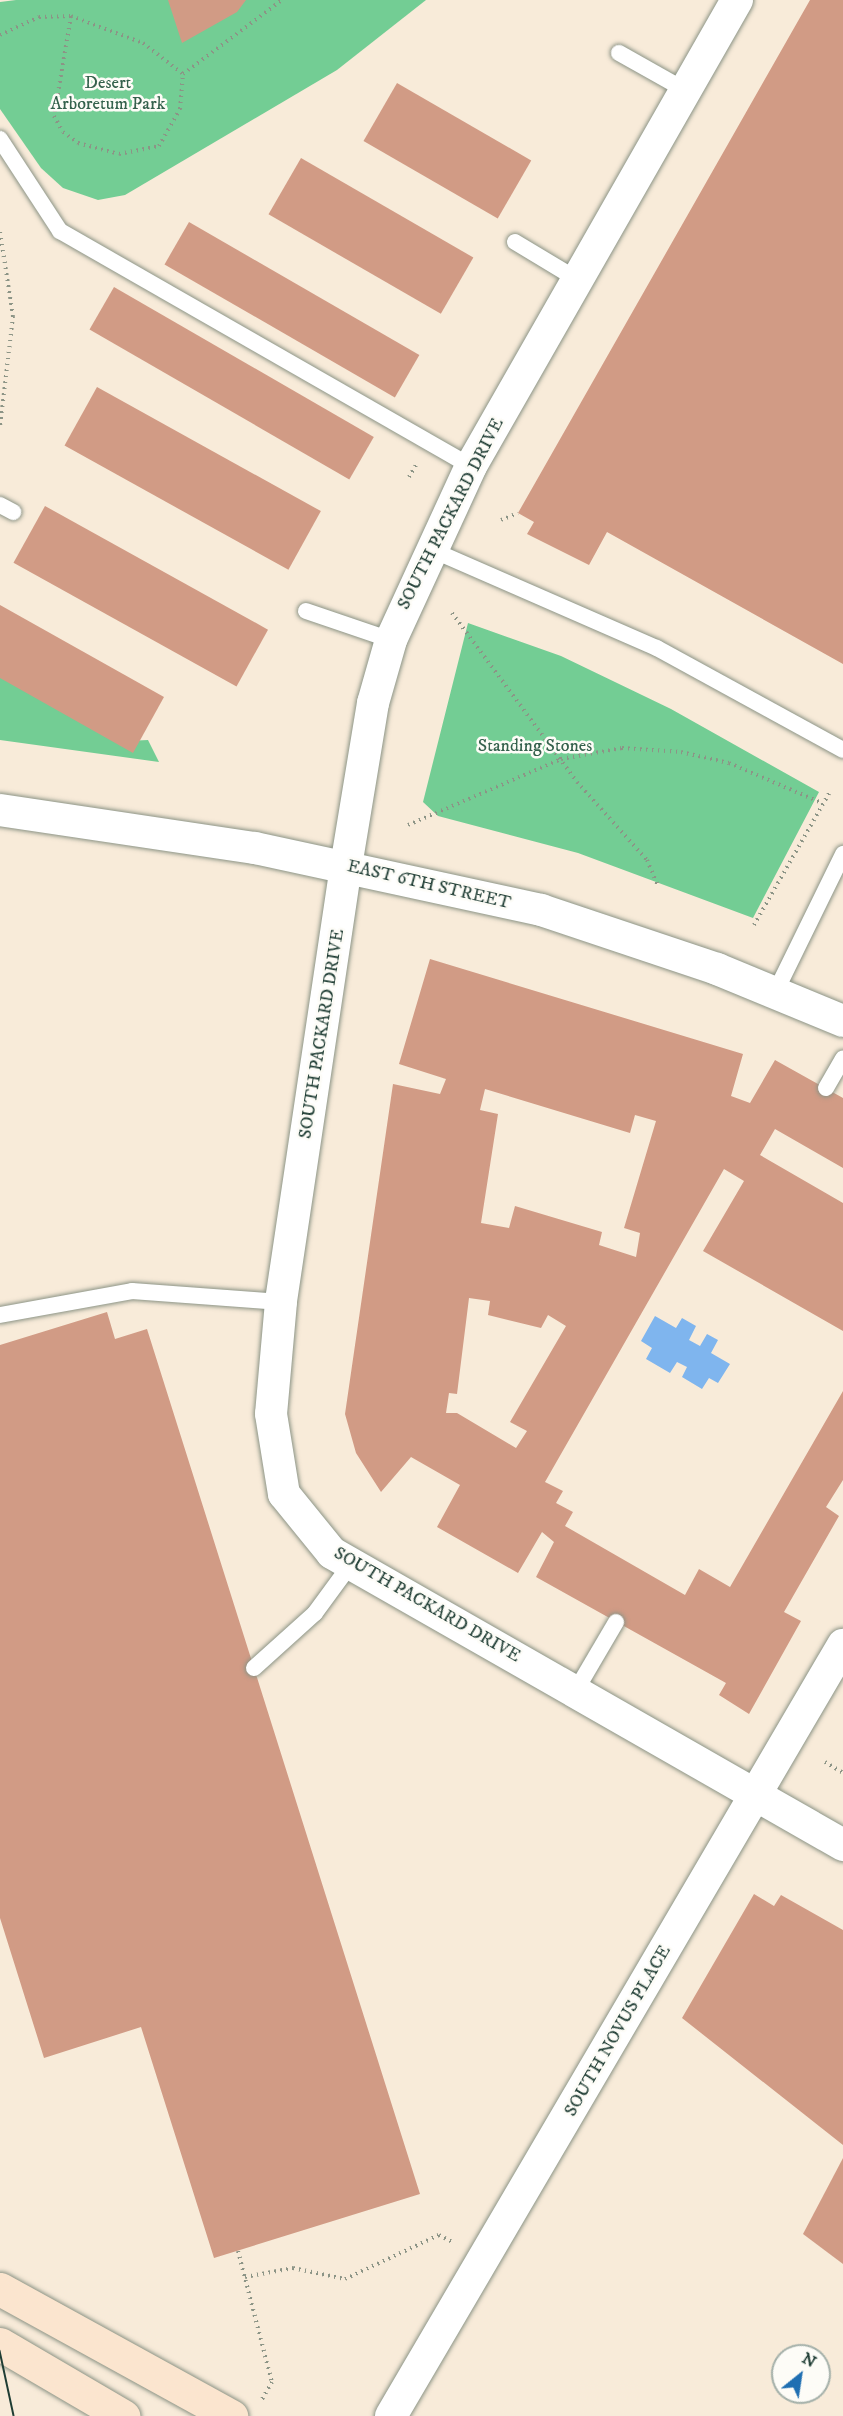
<!DOCTYPE html>
<style>
body{margin:0}
#map{position:relative;width:843px;height:2416px;overflow:hidden;background:#f8ebd9;font-family:"IM FELL DW Pica",serif}
div>[style]{position:absolute}
[style*='--x']{left:calc(var(--x)*1px);top:calc(var(--y)*1px);width:calc(var(--w)*1px);rotate:calc(var(--a)*1deg)}
.green>*{inset:0;background:#73cd94}
.water>*{inset:0;background:#7fb5ee}
.building>*{inset:0;background:#d19b85;transform-origin:0 0}
.path>*{height:4px;margin-top:-2px;transform-origin:0;background:repeating-linear-gradient(90deg,#8c9486 0 1.5px,transparent 0 6px)}
.roads{filter:drop-shadow(0 0 2px #8c9486) drop-shadow(0 0 2px #8c9486)}
.lane>*{height:16px;margin:-8px;padding:0 8px;transform-origin:8px;border-radius:8px;background:#fff}
.street>*{height:32px;margin:-16px;padding:0 16px;transform-origin:16px;border-radius:16px;background:#fff}
.secondary>*{height:33px;margin:-16.5px;padding:0 16.5px;transform-origin:16.5px;border-radius:16.5px;background:#fbe5cf}
.tram>*{height:1.5px;margin:-0.75px;padding:0 0.75px;transform-origin:0.75px;border-radius:0.75px;background:#1f3d34}
span{translate:-50% -50%;white-space:nowrap;text-align:center;line-height:1.15;-webkit-text-stroke:5px #fdfcf7;paint-order:stroke}
.park-label{font-size:18px;color:#34614c}
.street-label{font-size:18px;color:#1f3d34}
.north{position:absolute;left:771px;top:2344px;width:60px;height:60px;box-sizing:border-box;background:#fdfcf7;border:2px solid #a4b0a9;border-radius:50%;rotate:30deg;font-size:16px;font-weight:700;line-height:24px;text-align:center;color:#1f3d34}
.north::after{content:'';display:block;margin:auto;width:21px;height:27px;background:#1f6fb2;clip-path:polygon(50% 0,100% 100%,50% 72%,0 100%)}
</style>
<div id="map">
<div class="green">
<div style="clip-path:polygon(16px 0,426px 0,337px 70px,125px 195px,98px 200px,63px 188px,41px 168px,0 109px,0 2px)"></div>
<div style="clip-path:polygon(468px 623px,561px 656px,671px 709px,819px 792px,753px 918px,578px 853px,438px 816px,423px 802px)"></div>
<div style="clip-path:polygon(0 667px,127px 741px,148px 740px,159px 762px,0 740px)"></div>
</div>
<div class="water">
<div style="clip-path:polygon(655px 1316px,676px 1328px,682px 1318px,696px 1326px,689px 1340px,700px 1346px,707px 1334px,718px 1340px,711px 1353px,730px 1364px,718px 1383px,709px 1378px,702px 1389px,682px 1377px,687px 1367px,677px 1362px,670px 1373px,646px 1359px,652px 1348px,641px 1341px)"></div>
</div>
<div class="building">
<div style="clip-path:polygon(168px 0,246px 0,237px 12px,182px 43px)"></div>
<div style="clip-path:polygon(810px 0,843px 0,843px 664px,607px 532px,589px 565px,527px 534px,534px 522px,518px 513px)"></div>
<div style="left:397px;top:83px;width:155px;height:67px;rotate:30deg"></div>
<div style="left:301px;top:158px;width:199px;height:65px;rotate:30deg"></div>
<div style="left:189px;top:222px;width:266px;height:49px;rotate:30deg"></div>
<div style="left:114px;top:287px;width:300px;height:49px;rotate:30deg"></div>
<div style="left:97px;top:387px;width:256px;height:67px;rotate:29deg"></div>
<div style="left:45px;top:506px;width:255px;height:65px;rotate:29deg"></div>
<div style="clip-path:polygon(0 605px,164px 697px,133px 753px,0 678px)"></div>
<div style="clip-path:polygon(evenodd,430px 959px,743px 1054px,731px 1096px,750px 1103px,775px 1060px,843px 1098px,843px 1168px,775px 1129px,760px 1155px,843px 1203px,843px 1331px,703px 1251px,744px 1181px,724px 1169px,545px 1482px,563px 1491px,556px 1503px,573px 1512px,565px 1526px,685px 1595px,699px 1569px,730px 1587px,843px 1391px,843px 1480px,826px 1507px,839px 1516px,784px 1612px,801px 1621px,749px 1714px,719px 1695px,726px 1683px,536px 1577px,554px 1542px,542px 1532px,518px 1573px,437px 1527px,460px 1485px,411px 1457px,381px 1492px,356px 1453px,345px 1414px,393px 1084px,440px 1094px,446px 1079px,399px 1064px,430px 959px,485px 1089px,630px 1133px,635px 1115px,656px 1121px,624px 1228px,640px 1233px,636px 1257px,599px 1245px,602px 1232px,515px 1206px,509px 1228px,481px 1223px,498px 1114px,480px 1110px,485px 1089px,430px 959px,469px 1298px,490px 1301px,488px 1315px,541px 1328px,548px 1315px,566px 1326px,510px 1422px,527px 1431px,516px 1448px,457px 1413px,446px 1413px,449px 1393px,457px 1394px,469px 1298px)"></div>
<div style="clip-path:polygon(107px 1312px,115px 1339px,147px 1329px,420px 2194px,214px 2258px,141px 2027px,44px 2058px,0 1918px,0 1345px)"></div>
<div style="clip-path:polygon(754px 1894px,774px 1906px,781px 1895px,843px 1930px,843px 2145px,682px 2018px)"></div>
<div style="clip-path:polygon(843px 2158px,843px 2264px,803px 2234px)"></div>
</div>
<div class="path">
<div style="--x:71;--y:16;--w:101;--a:99.6"></div>
<div style="--x:54;--y:116;--w:18;--a:61"></div>
<div style="--x:63;--y:132;--w:19;--a:36"></div>
<div style="--x:78;--y:143;--w:42;--a:15"></div>
<div style="--x:119;--y:154;--w:41;--a:-11.3"></div>
<div style="--x:159;--y:146;--w:43;--a:-60.4"></div>
<div style="--x:180;--y:109;--w:35;--a:-85"></div>
<div style="--x:0;--y:35;--w:43;--a:-24.8"></div>
<div style="--x:39;--y:17;--w:32;--a:-2"></div>
<div style="--x:71;--y:16;--w:77;--a:20.6"></div>
<div style="--x:143;--y:43;--w:51;--a:37.8"></div>
<div style="--x:183;--y:74;--w:124;--a:-36.8"></div>
<div style="--x:0;--y:232;--w:85;--a:81.2"></div>
<div style="--x:13;--y:316;--w:111;--a:96.7"></div>
<div style="--x:409;--y:477;--w:14;--a:-60"></div>
<div style="--x:501;--y:520;--w:18;--a:-22"></div>
<div style="--x:452;--y:613;--w:210;--a:53.5"></div>
<div style="--x:577;--y:782;--w:105;--a:48.1"></div>
<div style="--x:647;--y:860;--w:28;--a:67"></div>
<div style="--x:408;--y:825;--w:167;--a:-23.3"></div>
<div style="--x:561;--y:759;--w:62;--a:-10.2"></div>
<div style="--x:622;--y:748;--w:59;--a:3.9"></div>
<div style="--x:681;--y:752;--w:49;--a:12.9"></div>
<div style="--x:729;--y:763;--w:101;--a:23.3"></div>
<div style="--x:754;--y:925;--w:155;--a:-60.3"></div>
<div style="--x:825;--y:1762;--w:21;--a:31"></div>
<div style="--x:238;--y:2251;--w:135;--a:75.5"></div>
<div style="--x:272;--y:2382;--w:20;--a:120"></div>
<div style="--x:245;--y:2277;--w:49;--a:-10.6"></div>
<div style="--x:293;--y:2268;--w:53;--a:11.9"></div>
<div style="--x:345;--y:2279;--w:104;--a:-25.1"></div>
<div style="--x:439;--y:2235;--w:15;--a:28"></div>
</div>
<div class="roads">
<div class="lane">
<div style="--x:619;--y:53;--w:76;--a:29.3"></div>
<div style="--x:0;--y:139;--w:110;--a:56.9"></div>
<div style="--x:60;--y:231;--w:473;--a:29.8"></div>
<div style="--x:515;--y:242;--w:74;--a:31.1"></div>
<div style="--x:0;--y:505;--w:15;--a:28"></div>
<div style="--x:430;--y:549;--w:248;--a:23.6"></div>
<div style="--x:657;--y:648;--w:212;--a:28.7"></div>
<div style="--x:306;--y:611;--w:90;--a:18.8"></div>
<div style="--x:775;--y:993;--w:155;--a:-63.9"></div>
<div style="--x:826;--y:1088;--w:34;--a:-60"></div>
<div style="--x:0;--y:1315;--w:134;--a:-10.3"></div>
<div style="--x:132;--y:1291;--w:149;--a:4.2"></div>
<div style="--x:254;--y:1668;--w:82;--a:-42"></div>
<div style="--x:315;--y:1613;--w:61;--a:-53.7"></div>
<div style="--x:575;--y:1692;--w:81;--a:-59.6"></div>
</div>
<div class="street">
<div style="--x:737;--y:0;--w:537;--a:119.72"></div>
<div style="--x:471;--y:466;--w:192;--a:114.7"></div>
<div style="--x:391;--y:640;--w:66;--a:105.9"></div>
<div style="--x:373;--y:703;--w:165;--a:99.4"></div>
<div style="--x:346;--y:866;--w:441;--a:98.5"></div>
<div style="--x:281;--y:1302;--w:112;--a:95.1"></div>
<div style="--x:271;--y:1414;--w:81;--a:80.8"></div>
<div style="--x:284;--y:1494;--w:76;--a:50.9"></div>
<div style="--x:332;--y:1553;--w:589;--a:29.74"></div>
<div style="--x:0;--y:810;--w:258;--a:8.5"></div>
<div style="--x:255;--y:848;--w:293;--a:12.2"></div>
<div style="--x:541;--y:910;--w:186;--a:18.5"></div>
<div style="--x:717;--y:969;--w:136;--a:22.4"></div>
<div style="--x:391;--y:2416;--w:894;--a:-59.62"></div>
</div>
<div class="secondary">
<div style="--x:0;--y:2289;--w:264;--a:28.8"></div>
<div style="--x:0;--y:2344;--w:143;--a:30.3"></div>
</div>
</div>
<div class="tram">
<div style="--x:0;--y:2351;--w:66;--a:77.8"></div>
</div>
<div class="park-label">
<span style="left:108px;top:94px">Desert<br>Arboretum Park</span>
<span style="left:535px;top:746px">Standing Stones</span>
</div>
<div class="street-label">
<span style="left:451px;top:514px;rotate:-63deg">SOUTH PACKARD DRIVE</span>
<span style="left:429px;top:885px;rotate:13deg">EAST 6TH STREET</span>
<span style="left:322px;top:1034px;rotate:-81deg">SOUTH PACKARD DRIVE</span>
<span style="left:427px;top:1605px;rotate:30deg">SOUTH PACKARD DRIVE</span>
<span style="left:618px;top:2031px;rotate:-60deg">SOUTH NOVUS PLACE</span>
</div>
<div class="north">N</div>
</div>
